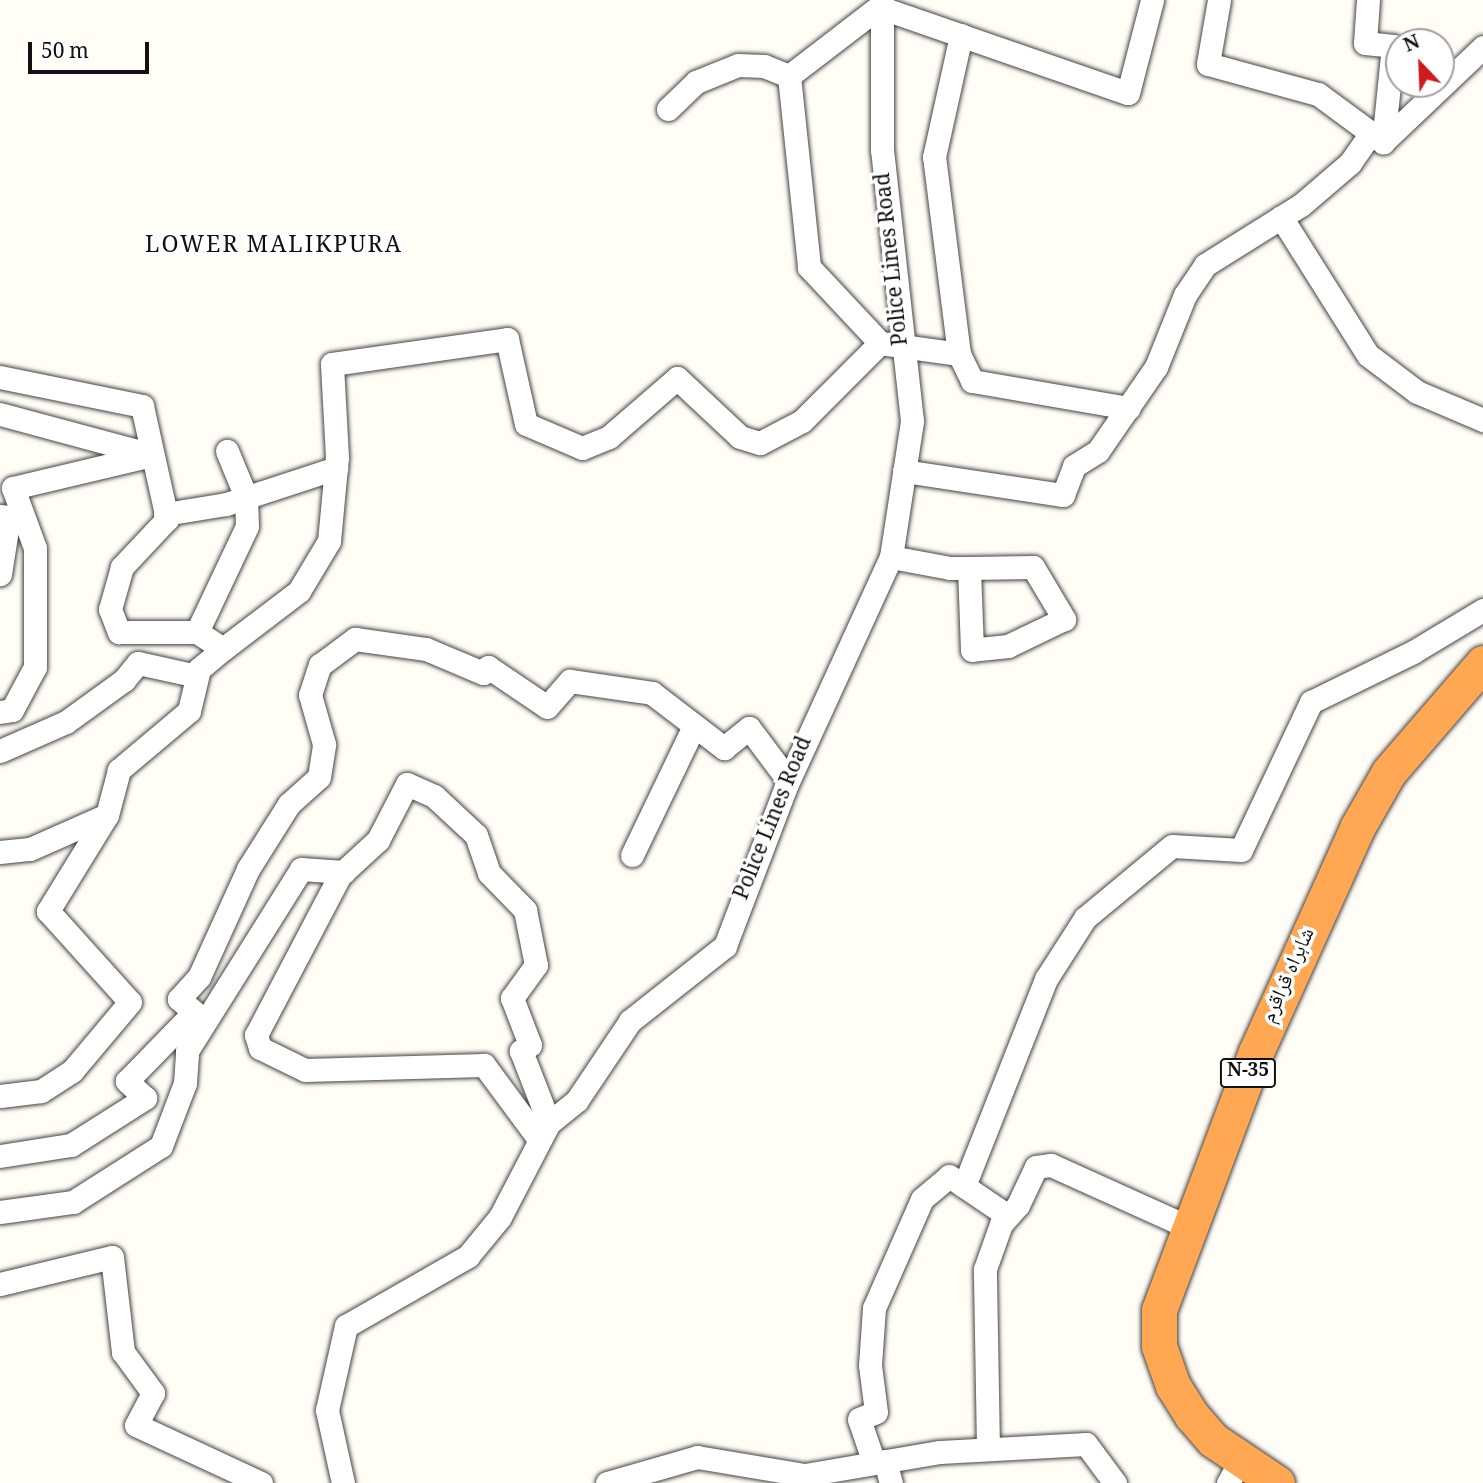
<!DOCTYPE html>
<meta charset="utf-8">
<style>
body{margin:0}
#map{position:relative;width:1483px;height:1483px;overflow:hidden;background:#fffdf5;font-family:Georgia,"Noto Naskh Arabic",serif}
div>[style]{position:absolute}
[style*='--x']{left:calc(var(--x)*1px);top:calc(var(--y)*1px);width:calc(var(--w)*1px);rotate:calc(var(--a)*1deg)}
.roads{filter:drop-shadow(0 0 2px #444) drop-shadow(0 0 2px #444)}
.minor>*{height:23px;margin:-11.5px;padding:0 11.5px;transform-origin:11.5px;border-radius:11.5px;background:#fff}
.highway>*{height:35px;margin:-17.5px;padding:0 17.5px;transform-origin:17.5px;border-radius:17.5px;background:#ffa753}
span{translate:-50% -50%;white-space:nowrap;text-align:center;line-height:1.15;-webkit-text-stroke:7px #fff;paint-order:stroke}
.shield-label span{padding:2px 5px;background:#fff;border:2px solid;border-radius:5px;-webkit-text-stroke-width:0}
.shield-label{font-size:19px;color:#111;font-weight:700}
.street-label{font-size:21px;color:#111}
.neighbourhood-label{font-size:23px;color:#111;letter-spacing:2px}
.north{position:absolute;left:1385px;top:28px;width:70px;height:70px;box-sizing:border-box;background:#fff;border:2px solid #a0a0a0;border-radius:50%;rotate:337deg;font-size:19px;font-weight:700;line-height:28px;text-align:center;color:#111}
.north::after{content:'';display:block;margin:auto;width:24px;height:32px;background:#cf1b1e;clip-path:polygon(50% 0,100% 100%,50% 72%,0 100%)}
.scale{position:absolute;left:28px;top:42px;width:121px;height:32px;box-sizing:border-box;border:4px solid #111;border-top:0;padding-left:9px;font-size:21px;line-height:24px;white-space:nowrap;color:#111;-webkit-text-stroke:5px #fff;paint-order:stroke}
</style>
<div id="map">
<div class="roads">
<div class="minor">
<div style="--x:1219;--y:0;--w:65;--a:99.8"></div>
<div style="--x:1208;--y:64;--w:114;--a:15.3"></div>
<div style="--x:1318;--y:94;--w:81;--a:36.4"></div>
<div style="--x:1383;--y:142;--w:138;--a:-43.5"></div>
<div style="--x:1368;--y:0;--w:43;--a:94"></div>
<div style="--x:1365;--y:43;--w:28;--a:6"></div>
<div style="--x:1393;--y:46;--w:97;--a:95.9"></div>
<div style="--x:789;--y:76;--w:113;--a:-37.5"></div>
<div style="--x:879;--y:7;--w:263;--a:19.1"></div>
<div style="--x:1128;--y:93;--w:96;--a:-75.5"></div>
<div style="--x:789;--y:76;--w:192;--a:84"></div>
<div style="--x:809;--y:267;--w:104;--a:46.9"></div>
<div style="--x:668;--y:109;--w:39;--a:-44"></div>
<div style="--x:696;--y:82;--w:45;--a:-22"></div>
<div style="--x:738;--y:65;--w:26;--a:2"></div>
<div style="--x:764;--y:66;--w:27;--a:22"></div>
<div style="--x:1281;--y:217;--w:163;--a:57.8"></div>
<div style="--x:1368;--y:355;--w:61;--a:37.1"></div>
<div style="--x:1417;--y:392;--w:72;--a:23"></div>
<div style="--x:959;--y:354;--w:199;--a:-97.2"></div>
<div style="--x:934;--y:157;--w:125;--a:-77.5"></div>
<div style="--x:0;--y:377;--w:145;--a:11.5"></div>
<div style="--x:142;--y:406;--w:116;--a:77.5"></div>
<div style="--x:167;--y:519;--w:66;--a:133.2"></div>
<div style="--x:122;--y:567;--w:44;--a:105.9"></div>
<div style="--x:110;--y:609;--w:25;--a:69"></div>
<div style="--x:119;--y:632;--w:78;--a:0"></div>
<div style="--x:197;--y:632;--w:31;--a:33"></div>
<div style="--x:223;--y:649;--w:31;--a:140"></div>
<div style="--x:199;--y:669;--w:43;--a:103.4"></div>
<div style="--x:189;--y:711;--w:92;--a:139.9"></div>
<div style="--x:119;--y:770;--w:47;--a:104.9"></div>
<div style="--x:107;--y:815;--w:113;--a:121.6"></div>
<div style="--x:48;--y:911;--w:122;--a:48"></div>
<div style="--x:130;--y:1002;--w:90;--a:130"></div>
<div style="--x:72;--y:1071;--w:37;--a:147"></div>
<div style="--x:41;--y:1091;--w:41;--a:173"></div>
<div style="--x:0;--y:414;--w:157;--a:15.1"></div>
<div style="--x:904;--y:471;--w:161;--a:8.6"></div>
<div style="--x:1063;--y:495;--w:31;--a:-69"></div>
<div style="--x:1074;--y:466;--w:28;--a:-32"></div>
<div style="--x:1098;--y:451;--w:102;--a:-55.4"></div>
<div style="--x:1156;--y:367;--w:78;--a:-68.1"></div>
<div style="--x:1185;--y:295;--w:36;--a:-56"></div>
<div style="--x:1205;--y:265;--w:113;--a:-32"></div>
<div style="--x:1301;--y:205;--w:65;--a:-40.6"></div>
<div style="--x:1350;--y:163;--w:37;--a:-55"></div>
<div style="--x:165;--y:514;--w:62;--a:-9.3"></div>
<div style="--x:226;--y:504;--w:116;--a:-18.1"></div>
<div style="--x:0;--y:516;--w:9;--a:6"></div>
<div style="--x:9;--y:517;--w:58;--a:99"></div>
<div style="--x:891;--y:557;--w:60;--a:10.6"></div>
<div style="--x:950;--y:568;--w:19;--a:0"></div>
<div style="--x:969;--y:568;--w:64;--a:-0.9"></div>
<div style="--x:1033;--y:567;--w:61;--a:59.2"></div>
<div style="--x:1064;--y:619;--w:62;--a:154.3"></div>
<div style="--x:1008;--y:646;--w:36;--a:174"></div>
<div style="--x:972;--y:650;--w:82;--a:-92.1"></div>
<div style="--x:197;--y:632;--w:117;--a:-64.7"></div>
<div style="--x:247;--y:526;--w:29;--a:-92"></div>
<div style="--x:246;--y:497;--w:50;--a:-112.4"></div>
<div style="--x:223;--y:649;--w:96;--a:-37.3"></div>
<div style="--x:299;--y:591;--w:58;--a:-59"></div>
<div style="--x:329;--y:541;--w:84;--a:-84.6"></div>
<div style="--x:337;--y:457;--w:93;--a:-93.1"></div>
<div style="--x:332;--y:364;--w:177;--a:-8.1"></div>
<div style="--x:507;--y:339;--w:87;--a:77.4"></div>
<div style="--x:526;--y:424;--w:61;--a:23.2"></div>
<div style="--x:582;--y:448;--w:29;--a:-22"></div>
<div style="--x:609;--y:437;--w:90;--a:-40.9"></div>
<div style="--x:677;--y:378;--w:86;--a:43.1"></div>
<div style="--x:740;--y:437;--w:21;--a:17"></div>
<div style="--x:760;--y:443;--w:47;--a:-27.6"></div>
<div style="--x:802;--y:421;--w:110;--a:-45"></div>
<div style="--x:880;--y:343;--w:80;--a:7.9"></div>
<div style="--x:959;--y:354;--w:30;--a:64"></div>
<div style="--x:972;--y:381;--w:159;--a:9.8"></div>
<div style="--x:0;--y:712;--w:12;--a:-9"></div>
<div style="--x:12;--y:710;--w:49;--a:-61.9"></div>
<div style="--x:35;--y:667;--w:119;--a:-90"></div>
<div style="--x:35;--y:548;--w:64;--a:-110.1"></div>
<div style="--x:13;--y:488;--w:143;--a:-13.4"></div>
<div style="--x:0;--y:751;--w:72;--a:-23.7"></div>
<div style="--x:66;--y:722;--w:72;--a:-35.9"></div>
<div style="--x:124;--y:680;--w:22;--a:-51"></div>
<div style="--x:138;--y:663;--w:60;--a:12.4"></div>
<div style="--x:0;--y:852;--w:30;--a:-6"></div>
<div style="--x:30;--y:849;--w:84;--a:-23.8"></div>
<div style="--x:632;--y:855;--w:143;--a:-64.3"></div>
<div style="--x:538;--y:1138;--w:91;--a:-126.5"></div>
<div style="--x:484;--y:1065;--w:179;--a:178.4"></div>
<div style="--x:305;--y:1070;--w:50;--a:-153.9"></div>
<div style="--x:260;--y:1048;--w:14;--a:-107"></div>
<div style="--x:256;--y:1035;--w:181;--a:-62.3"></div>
<div style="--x:340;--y:875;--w:52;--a:-42.6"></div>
<div style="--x:378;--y:840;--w:63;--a:-62.6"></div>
<div style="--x:407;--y:784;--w:30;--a:24"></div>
<div style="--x:434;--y:796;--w:57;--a:42.9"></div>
<div style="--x:476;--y:835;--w:40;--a:71.1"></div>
<div style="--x:489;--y:873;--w:52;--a:45.8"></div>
<div style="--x:525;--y:910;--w:56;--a:78.7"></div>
<div style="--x:536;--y:965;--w:41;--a:126"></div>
<div style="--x:512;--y:998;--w:50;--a:69"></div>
<div style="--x:530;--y:1045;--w:11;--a:146"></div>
<div style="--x:521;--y:1051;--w:77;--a:68.7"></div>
<div style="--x:0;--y:1156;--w:72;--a:-8.8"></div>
<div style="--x:71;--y:1145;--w:88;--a:-32.4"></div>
<div style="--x:145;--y:1098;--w:25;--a:-137"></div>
<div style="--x:127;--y:1081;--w:96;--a:-45.8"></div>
<div style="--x:194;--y:1012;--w:20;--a:-139"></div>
<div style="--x:179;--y:999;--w:30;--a:-48"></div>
<div style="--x:199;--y:977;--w:119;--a:-65.6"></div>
<div style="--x:248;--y:869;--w:77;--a:-57.8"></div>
<div style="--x:289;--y:804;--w:40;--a:-42"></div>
<div style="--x:319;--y:777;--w:33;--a:-81"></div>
<div style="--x:324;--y:744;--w:51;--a:-105.9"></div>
<div style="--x:310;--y:695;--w:32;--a:-72"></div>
<div style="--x:320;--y:665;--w:44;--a:-36.6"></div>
<div style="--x:355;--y:639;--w:72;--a:8"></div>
<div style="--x:426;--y:649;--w:62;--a:22.8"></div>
<div style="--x:483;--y:673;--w:8;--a:-50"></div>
<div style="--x:488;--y:667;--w:71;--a:34.1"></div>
<div style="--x:547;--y:707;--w:35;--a:-49"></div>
<div style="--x:570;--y:681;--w:83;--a:8.3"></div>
<div style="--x:652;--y:693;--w:91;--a:37.4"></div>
<div style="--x:724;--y:748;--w:32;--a:-39"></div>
<div style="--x:749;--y:728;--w:65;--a:53.1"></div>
<div style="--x:964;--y:1186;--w:223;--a:-68.4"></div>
<div style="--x:1046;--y:979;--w:72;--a:-57.4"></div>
<div style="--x:1085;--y:918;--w:113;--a:-39.6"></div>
<div style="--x:1172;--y:846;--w:69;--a:3.3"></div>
<div style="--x:1241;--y:850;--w:164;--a:-64.7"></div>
<div style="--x:1311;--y:702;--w:114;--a:-26.1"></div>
<div style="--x:1413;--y:652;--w:82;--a:-31"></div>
<div style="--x:0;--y:1212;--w:74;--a:-7.8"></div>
<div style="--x:73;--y:1202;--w:104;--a:-32.5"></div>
<div style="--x:161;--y:1146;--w:67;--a:-69.1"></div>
<div style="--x:185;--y:1083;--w:32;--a:-86"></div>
<div style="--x:187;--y:1051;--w:215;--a:-57.9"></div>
<div style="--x:301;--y:869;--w:43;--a:4"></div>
<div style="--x:0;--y:1284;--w:115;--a:-13.6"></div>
<div style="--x:112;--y:1257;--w:96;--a:83.4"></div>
<div style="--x:123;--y:1352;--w:51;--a:53.8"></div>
<div style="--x:153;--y:1393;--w:36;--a:118"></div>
<div style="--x:136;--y:1425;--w:138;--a:24.9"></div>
<div style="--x:988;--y:1449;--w:180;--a:-91"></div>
<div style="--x:985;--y:1269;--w:48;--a:-70.4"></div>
<div style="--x:1001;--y:1224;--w:25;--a:-48"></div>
<div style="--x:1018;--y:1205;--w:42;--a:-64.7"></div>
<div style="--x:1036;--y:1167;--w:15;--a:-8"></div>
<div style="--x:1051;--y:1165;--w:150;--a:24.3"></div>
<div style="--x:885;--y:1461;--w:23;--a:75"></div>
<div style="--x:874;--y:1463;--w:46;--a:-108.8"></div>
<div style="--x:859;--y:1419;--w:18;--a:-22"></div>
<div style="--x:876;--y:1412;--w:47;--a:-97.3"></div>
<div style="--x:870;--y:1365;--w:57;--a:-86"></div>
<div style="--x:874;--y:1308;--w:119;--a:-66.2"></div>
<div style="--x:922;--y:1199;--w:35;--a:-40"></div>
<div style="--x:949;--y:1176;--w:71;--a:34.1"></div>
<div style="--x:343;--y:1483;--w:75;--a:-102.4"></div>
<div style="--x:327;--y:1410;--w:86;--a:-77.3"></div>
<div style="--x:346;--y:1326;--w:141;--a:-29.8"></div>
<div style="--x:468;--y:1256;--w:50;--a:-50.6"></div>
<div style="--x:500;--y:1217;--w:106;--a:-62.5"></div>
<div style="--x:549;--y:1123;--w:36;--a:-39"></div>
<div style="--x:577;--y:1100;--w:95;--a:-56.1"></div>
<div style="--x:630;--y:1021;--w:121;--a:-38.3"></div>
<div style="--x:725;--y:946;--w:171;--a:-69.1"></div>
<div style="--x:786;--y:786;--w:252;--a:-65.4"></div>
<div style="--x:891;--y:557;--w:138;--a:-81.2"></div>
<div style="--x:912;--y:421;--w:273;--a:-96.3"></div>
<div style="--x:882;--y:150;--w:150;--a:-90"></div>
<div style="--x:607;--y:1483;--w:94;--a:-16.1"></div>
<div style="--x:697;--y:1457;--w:109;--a:9.5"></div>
<div style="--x:805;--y:1475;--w:137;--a:-9.7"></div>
<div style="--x:940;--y:1452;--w:146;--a:-3.1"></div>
<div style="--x:1086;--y:1444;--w:49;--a:53.4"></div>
<div style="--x:1228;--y:1483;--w:26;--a:-61"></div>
</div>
<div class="highway">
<div style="--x:1277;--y:1483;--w:77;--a:-146.1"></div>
<div style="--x:1213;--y:1440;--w:32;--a:-131"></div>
<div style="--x:1192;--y:1416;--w:36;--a:-122"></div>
<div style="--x:1173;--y:1386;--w:42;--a:-109.3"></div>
<div style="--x:1159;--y:1346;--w:36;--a:-90"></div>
<div style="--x:1159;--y:1310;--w:276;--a:-69.4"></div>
<div style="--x:1256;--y:1052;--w:246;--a:-65.7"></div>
<div style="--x:1357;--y:828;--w:64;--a:-60.3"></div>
<div style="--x:1389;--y:772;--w:144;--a:-49.2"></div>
</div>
</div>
<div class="shield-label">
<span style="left:1248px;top:1073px">N-35</span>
</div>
<div class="street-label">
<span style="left:894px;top:259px;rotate:-96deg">Police Lines Road</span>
<span style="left:775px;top:819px;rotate:-68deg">Police Lines Road</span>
<span style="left:1290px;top:976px;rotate:-66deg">شاہراہ قراقرم</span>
</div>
<div class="neighbourhood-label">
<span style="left:274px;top:247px">LOWER MALIKPURA</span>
</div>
<div class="north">N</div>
<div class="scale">50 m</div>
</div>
